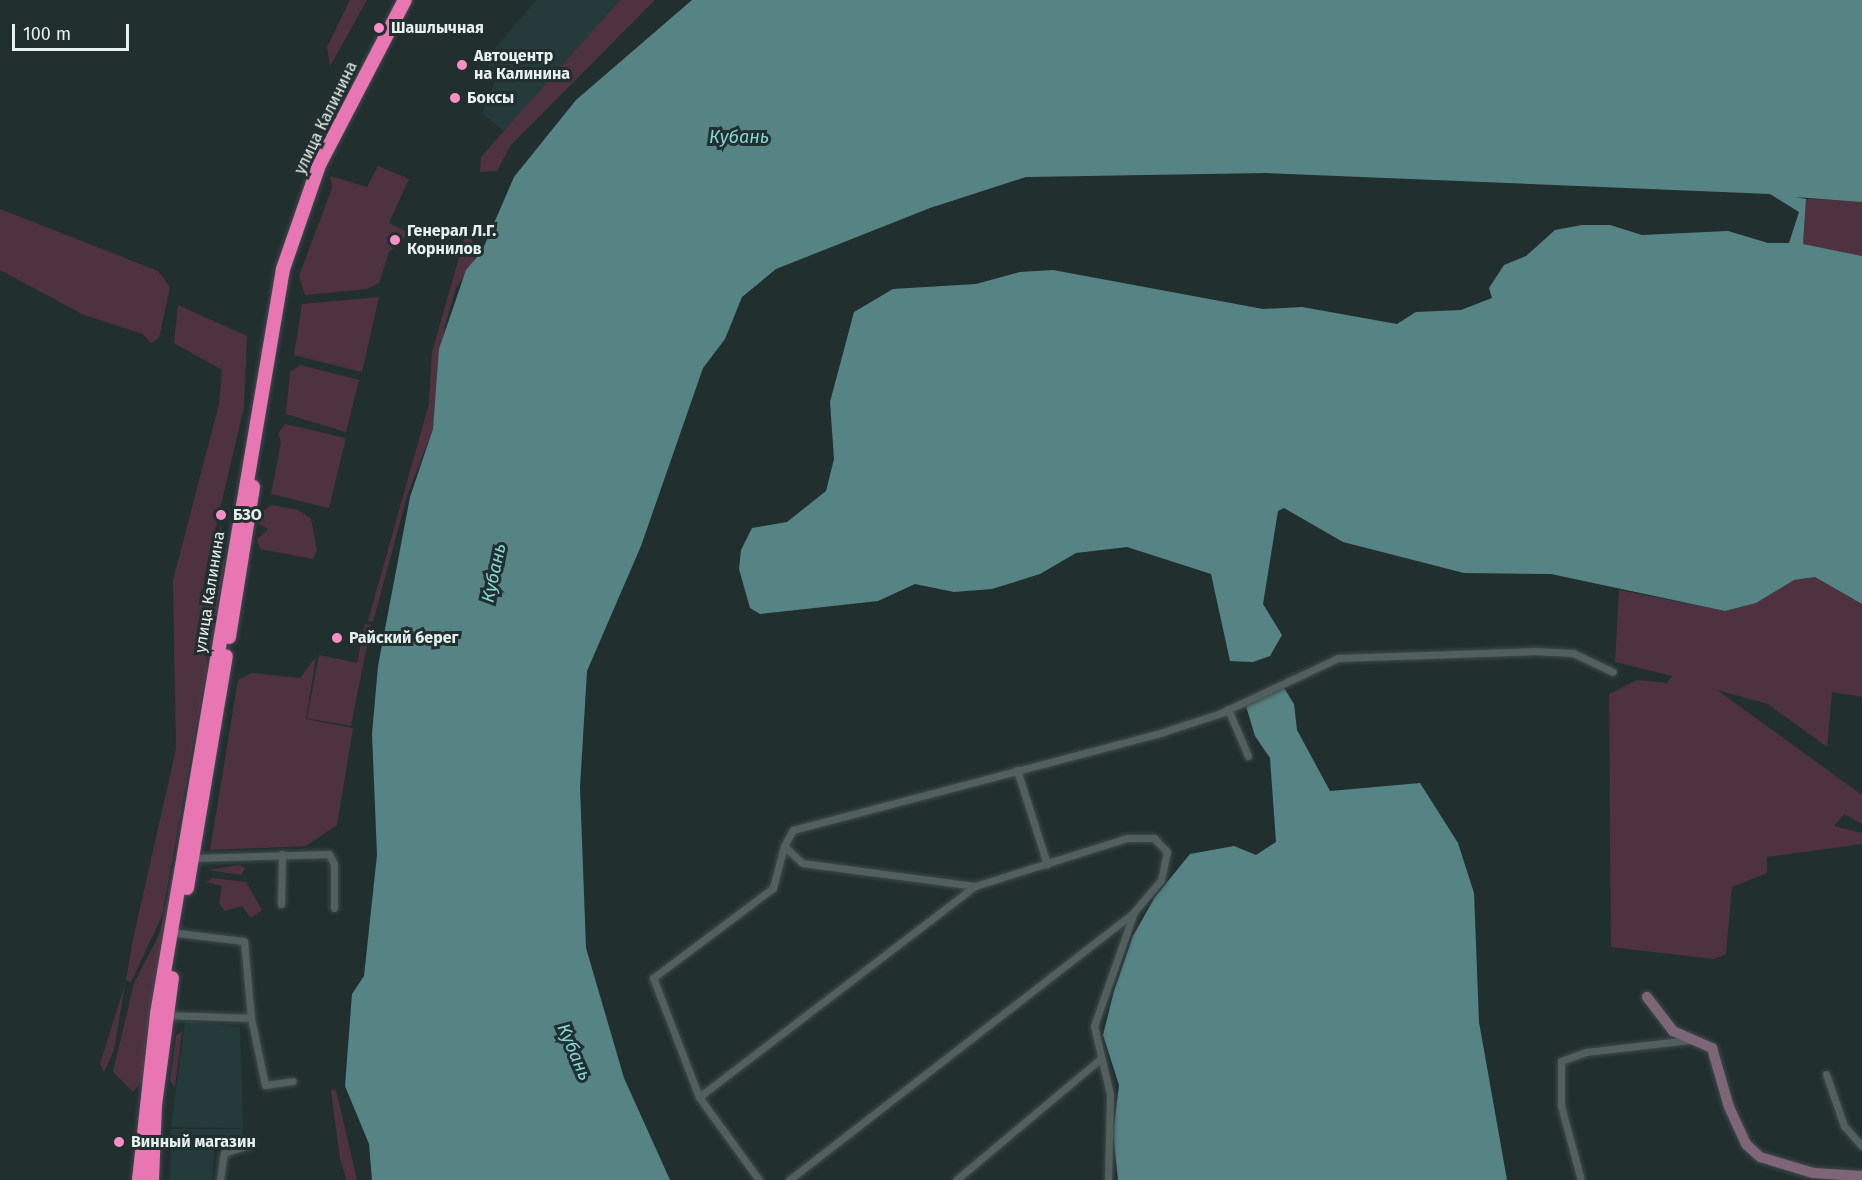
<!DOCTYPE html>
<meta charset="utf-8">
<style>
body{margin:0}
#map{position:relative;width:1862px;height:1180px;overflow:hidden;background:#222f2f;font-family:"Fira Sans",sans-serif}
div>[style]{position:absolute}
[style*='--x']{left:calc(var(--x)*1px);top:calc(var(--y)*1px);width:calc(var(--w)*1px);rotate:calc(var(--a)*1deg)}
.built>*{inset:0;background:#253a3b}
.green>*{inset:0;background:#4f3240}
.water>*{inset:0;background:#568485}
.roads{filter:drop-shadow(0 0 2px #404b4b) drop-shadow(0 0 2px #404b4b)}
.street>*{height:7px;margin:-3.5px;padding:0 3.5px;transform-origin:3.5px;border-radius:3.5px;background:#515f5f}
.secondary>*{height:10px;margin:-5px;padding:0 5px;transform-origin:5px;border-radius:5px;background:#7e6678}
.highway>*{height:14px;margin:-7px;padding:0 7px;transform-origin:7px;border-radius:7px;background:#e876b3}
.dots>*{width:16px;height:16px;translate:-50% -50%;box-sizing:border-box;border:3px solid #222f2f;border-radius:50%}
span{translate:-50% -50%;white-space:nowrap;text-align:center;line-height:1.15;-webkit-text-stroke:6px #222f2f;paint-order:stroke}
.poi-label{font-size:16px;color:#e7efef;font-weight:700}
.left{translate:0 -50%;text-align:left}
.street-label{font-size:16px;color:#e7efef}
.water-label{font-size:18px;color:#85d7d9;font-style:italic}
.scale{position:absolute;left:12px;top:24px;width:117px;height:27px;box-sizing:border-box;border:3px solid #e7efef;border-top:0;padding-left:8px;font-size:18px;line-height:21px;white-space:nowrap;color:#e7efef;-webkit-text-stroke:4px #222f2f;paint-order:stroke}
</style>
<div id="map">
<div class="built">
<div style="clip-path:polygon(536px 0,620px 0,506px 133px,482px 113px,500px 70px,483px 63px)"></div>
<div style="clip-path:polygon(185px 1021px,240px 1027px,243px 1128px,171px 1127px)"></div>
<div style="clip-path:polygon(171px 1129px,242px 1129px,242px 1138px,215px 1141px,212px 1180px,170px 1180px)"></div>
</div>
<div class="green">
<div style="clip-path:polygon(350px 0,367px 0,330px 66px,327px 47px)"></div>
<div style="clip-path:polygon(620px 0,655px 0,511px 145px,497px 171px,480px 172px,481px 157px)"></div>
<div style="clip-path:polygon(378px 166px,409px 179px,389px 223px,409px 233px,389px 252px,379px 283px,367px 289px,305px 295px,299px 276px,332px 188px,330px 176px,367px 187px)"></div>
<div style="clip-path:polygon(1806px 199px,1862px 201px,1862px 256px,1803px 244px)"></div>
<div style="clip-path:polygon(0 209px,158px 271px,170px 287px,159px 338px,151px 343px,143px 334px,84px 315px,0 270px)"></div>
<div style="clip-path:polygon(471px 230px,475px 262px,456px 288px,445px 326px,433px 429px,407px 496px,373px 622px,368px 621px,429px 404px,432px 352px,466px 233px)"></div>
<div style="clip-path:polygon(379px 297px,362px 372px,294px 355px,302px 304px)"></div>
<div style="clip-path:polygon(178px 305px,247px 336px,244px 407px,207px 564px,202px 594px,207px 668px,162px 916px,131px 982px,126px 980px,133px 939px,176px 749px,173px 580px,219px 404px,222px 370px,174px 343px)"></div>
<div style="clip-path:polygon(300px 365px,359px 380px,346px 432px,286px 414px,290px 372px)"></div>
<div style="clip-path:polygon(285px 424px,346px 438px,329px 508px,271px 494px,281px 442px,278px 433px)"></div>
<div style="clip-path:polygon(271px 505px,298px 510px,311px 519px,317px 550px,313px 559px,260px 549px,257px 539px,268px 529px,257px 523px,257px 516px)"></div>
<div style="clip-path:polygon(221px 524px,224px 567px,208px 656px,203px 593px)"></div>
<div style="clip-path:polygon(1815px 577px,1862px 604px,1862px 697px,1832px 692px,1827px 747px,1768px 704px,1717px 690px,1862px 795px,1862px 824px,1844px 814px,1834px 826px,1862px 833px,1862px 844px,1767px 857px,1767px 873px,1732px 887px,1726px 954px,1714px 959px,1611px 947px,1609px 694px,1637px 680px,1667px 683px,1672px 676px,1615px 662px,1619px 590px,1725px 611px,1756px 603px,1794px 580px)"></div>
<div style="clip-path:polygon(365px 624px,371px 625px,351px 726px,307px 718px,319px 655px,357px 663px)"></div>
<div style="clip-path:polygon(316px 657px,306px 719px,353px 728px,337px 825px,306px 846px,210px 850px,238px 680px,252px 673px,300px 678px)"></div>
<div style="clip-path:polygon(175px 861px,144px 1079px,133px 1092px,113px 1072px,134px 983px,160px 933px)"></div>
<div style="clip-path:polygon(239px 865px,245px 868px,241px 875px,209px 870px)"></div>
<div style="clip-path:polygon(213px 878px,246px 882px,262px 910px,251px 918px,242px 906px,225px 911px,219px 903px,222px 886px,206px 882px)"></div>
<div style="clip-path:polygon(125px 984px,114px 1050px,104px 1072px,100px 1064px)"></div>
<div style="clip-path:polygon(182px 1031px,175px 1087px,170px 1081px,176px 1036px)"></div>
<div style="clip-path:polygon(331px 1090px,336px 1090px,357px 1180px,347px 1180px,340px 1159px)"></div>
</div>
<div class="water">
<div style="clip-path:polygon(692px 0,1862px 0,1862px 202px,1795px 197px,1806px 199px,1803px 244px,1862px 256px,1862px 604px,1815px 577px,1794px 580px,1756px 603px,1725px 611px,1551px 574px,1464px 573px,1343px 542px,1284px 508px,1278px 511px,1263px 604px,1282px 635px,1270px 656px,1253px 662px,1230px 661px,1211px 574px,1127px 547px,1076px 553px,1040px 574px,992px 589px,954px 592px,915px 584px,878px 601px,760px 614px,750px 608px,739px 569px,741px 550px,752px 528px,787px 522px,826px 491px,834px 459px,830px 402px,854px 312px,893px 289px,976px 284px,1020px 272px,1053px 270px,1263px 309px,1302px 307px,1397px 324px,1416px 312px,1461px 310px,1492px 298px,1489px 288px,1504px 265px,1526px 256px,1555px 230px,1582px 225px,1610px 225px,1642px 235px,1728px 231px,1768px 243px,1789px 243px,1799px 212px,1770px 194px,1266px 173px,1026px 177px,930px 208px,776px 269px,742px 297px,725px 339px,703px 368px,641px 546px,587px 671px,580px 787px,586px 948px,624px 1078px,670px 1180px,372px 1180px,369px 1144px,345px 1086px,352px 994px,364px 976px,377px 855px,372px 734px,378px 666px,410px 497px,433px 429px,439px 349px,466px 270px,482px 251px,514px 177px,576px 100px)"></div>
<div style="clip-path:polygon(1284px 688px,1294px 704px,1297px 730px,1330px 791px,1420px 783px,1458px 843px,1474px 893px,1479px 1022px,1507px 1180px,1118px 1180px,1113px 1133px,1119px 1085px,1103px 1035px,1114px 991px,1133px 936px,1155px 897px,1190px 854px,1234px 846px,1256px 855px,1276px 842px,1270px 758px,1255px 736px,1246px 706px)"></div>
</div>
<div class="roads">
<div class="street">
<div style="--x:1228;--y:709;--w:51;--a:66.9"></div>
<div style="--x:1017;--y:770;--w:99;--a:72.3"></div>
<div style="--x:784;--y:846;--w:25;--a:43"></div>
<div style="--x:802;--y:863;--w:175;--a:7.6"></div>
<div style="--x:975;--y:886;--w:347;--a:142.6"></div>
<div style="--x:699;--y:1097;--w:128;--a:-111.1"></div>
<div style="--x:653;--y:978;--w:150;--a:-36.9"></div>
<div style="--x:773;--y:888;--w:43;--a:-75.3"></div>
<div style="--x:784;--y:846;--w:18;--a:-61"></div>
<div style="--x:793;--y:830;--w:383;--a:-14.8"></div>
<div style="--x:1163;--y:732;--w:61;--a:-18.1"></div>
<div style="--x:1221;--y:713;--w:129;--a:-25.2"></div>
<div style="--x:1338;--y:658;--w:196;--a:-2"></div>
<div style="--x:1534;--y:651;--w:39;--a:3"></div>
<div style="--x:1573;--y:653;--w:44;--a:25.4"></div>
<div style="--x:192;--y:858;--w:137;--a:-1.7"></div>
<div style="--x:329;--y:854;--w:11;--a:63"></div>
<div style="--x:334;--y:864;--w:44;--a:90"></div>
<div style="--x:975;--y:886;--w:159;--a:-17.5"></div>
<div style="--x:1127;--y:838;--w:27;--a:0"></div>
<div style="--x:1154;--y:838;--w:19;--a:47"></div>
<div style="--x:1167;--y:852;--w:29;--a:102"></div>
<div style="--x:1161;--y:880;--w:42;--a:130.2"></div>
<div style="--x:1134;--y:912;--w:121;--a:109.3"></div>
<div style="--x:1094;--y:1026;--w:70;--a:76.8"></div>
<div style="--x:1110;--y:1094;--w:86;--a:91.3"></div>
<div style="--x:281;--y:904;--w:50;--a:-88.9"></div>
<div style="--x:178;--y:933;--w:66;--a:6.9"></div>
<div style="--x:244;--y:941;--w:77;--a:84.8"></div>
<div style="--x:251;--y:1018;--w:68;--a:78.2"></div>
<div style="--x:265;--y:1085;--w:28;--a:-8"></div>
<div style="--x:167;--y:1015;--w:84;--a:2"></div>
<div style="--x:1826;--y:1074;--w:55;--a:70.9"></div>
<div style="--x:1844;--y:1126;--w:27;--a:48"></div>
<div style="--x:699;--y:1097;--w:102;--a:54.1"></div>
<div style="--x:220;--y:1180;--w:27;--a:-82"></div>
<div style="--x:224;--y:1153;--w:29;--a:-18"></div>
<div style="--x:789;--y:1180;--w:437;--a:-37.8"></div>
<div style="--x:956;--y:1180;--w:188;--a:-40"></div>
<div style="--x:1581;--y:1180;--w:77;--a:-105.1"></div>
<div style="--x:1561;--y:1106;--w:45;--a:-90"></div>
<div style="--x:1561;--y:1061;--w:27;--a:-20"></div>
<div style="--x:1586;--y:1052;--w:104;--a:-6.6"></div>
</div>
<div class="secondary">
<div style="--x:1647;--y:997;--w:43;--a:52.6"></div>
<div style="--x:1673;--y:1031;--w:43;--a:23.6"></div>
<div style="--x:1712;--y:1048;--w:61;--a:73.9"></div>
<div style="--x:1729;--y:1107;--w:41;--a:65.3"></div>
<div style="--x:1746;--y:1144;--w:19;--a:43"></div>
<div style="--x:1760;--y:1157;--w:55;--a:16.8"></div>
<div style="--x:1813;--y:1173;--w:49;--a:3.5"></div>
</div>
<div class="highway">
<div style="--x:229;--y:637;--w:152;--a:-80.9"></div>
<div style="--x:187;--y:888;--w:235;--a:-80.5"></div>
<div style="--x:139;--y:1180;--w:167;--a:-83.8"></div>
<div style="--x:157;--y:1014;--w:756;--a:-80.4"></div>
<div style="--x:283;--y:269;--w:110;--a:-70.9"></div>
<div style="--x:319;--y:165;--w:186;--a:-62.5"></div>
<div style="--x:152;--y:1180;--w:75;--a:-87.7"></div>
<div style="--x:155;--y:1105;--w:128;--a:-82.4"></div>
</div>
</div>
<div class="dots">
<div style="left:379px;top:28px;background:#fa8fc7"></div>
<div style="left:462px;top:65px;background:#fa8fc7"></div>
<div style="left:455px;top:98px;background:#fa8fc7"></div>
<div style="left:395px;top:240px;background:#fa8fc7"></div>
<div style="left:221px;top:515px;background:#fa8fc7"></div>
<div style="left:337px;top:638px;background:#fa8fc7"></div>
<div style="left:119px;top:1142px;background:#fa8fc7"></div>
</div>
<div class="poi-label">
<span class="left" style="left:391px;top:28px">Шашлычная</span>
<span class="left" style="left:474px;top:65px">Автоцентр<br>на Калинина</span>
<span class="left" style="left:467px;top:98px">Боксы</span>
<span class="left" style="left:407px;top:240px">Генерал Л.Г.<br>Корнилов</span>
<span class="left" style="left:233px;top:515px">БЗО</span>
<span class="left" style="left:349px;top:638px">Райский берег</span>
<span class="left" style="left:131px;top:1142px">Винный магазин</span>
</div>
<div class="street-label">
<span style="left:326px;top:118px;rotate:-64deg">улица Калинина</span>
<span style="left:210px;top:592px;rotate:-81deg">улица Калинина</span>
</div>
<div class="water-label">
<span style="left:739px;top:137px">Кубань</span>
<span style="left:494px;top:573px;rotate:-78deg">Кубань</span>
<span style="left:574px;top:1052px;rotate:67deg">Кубань</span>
</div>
<div class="scale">100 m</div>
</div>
